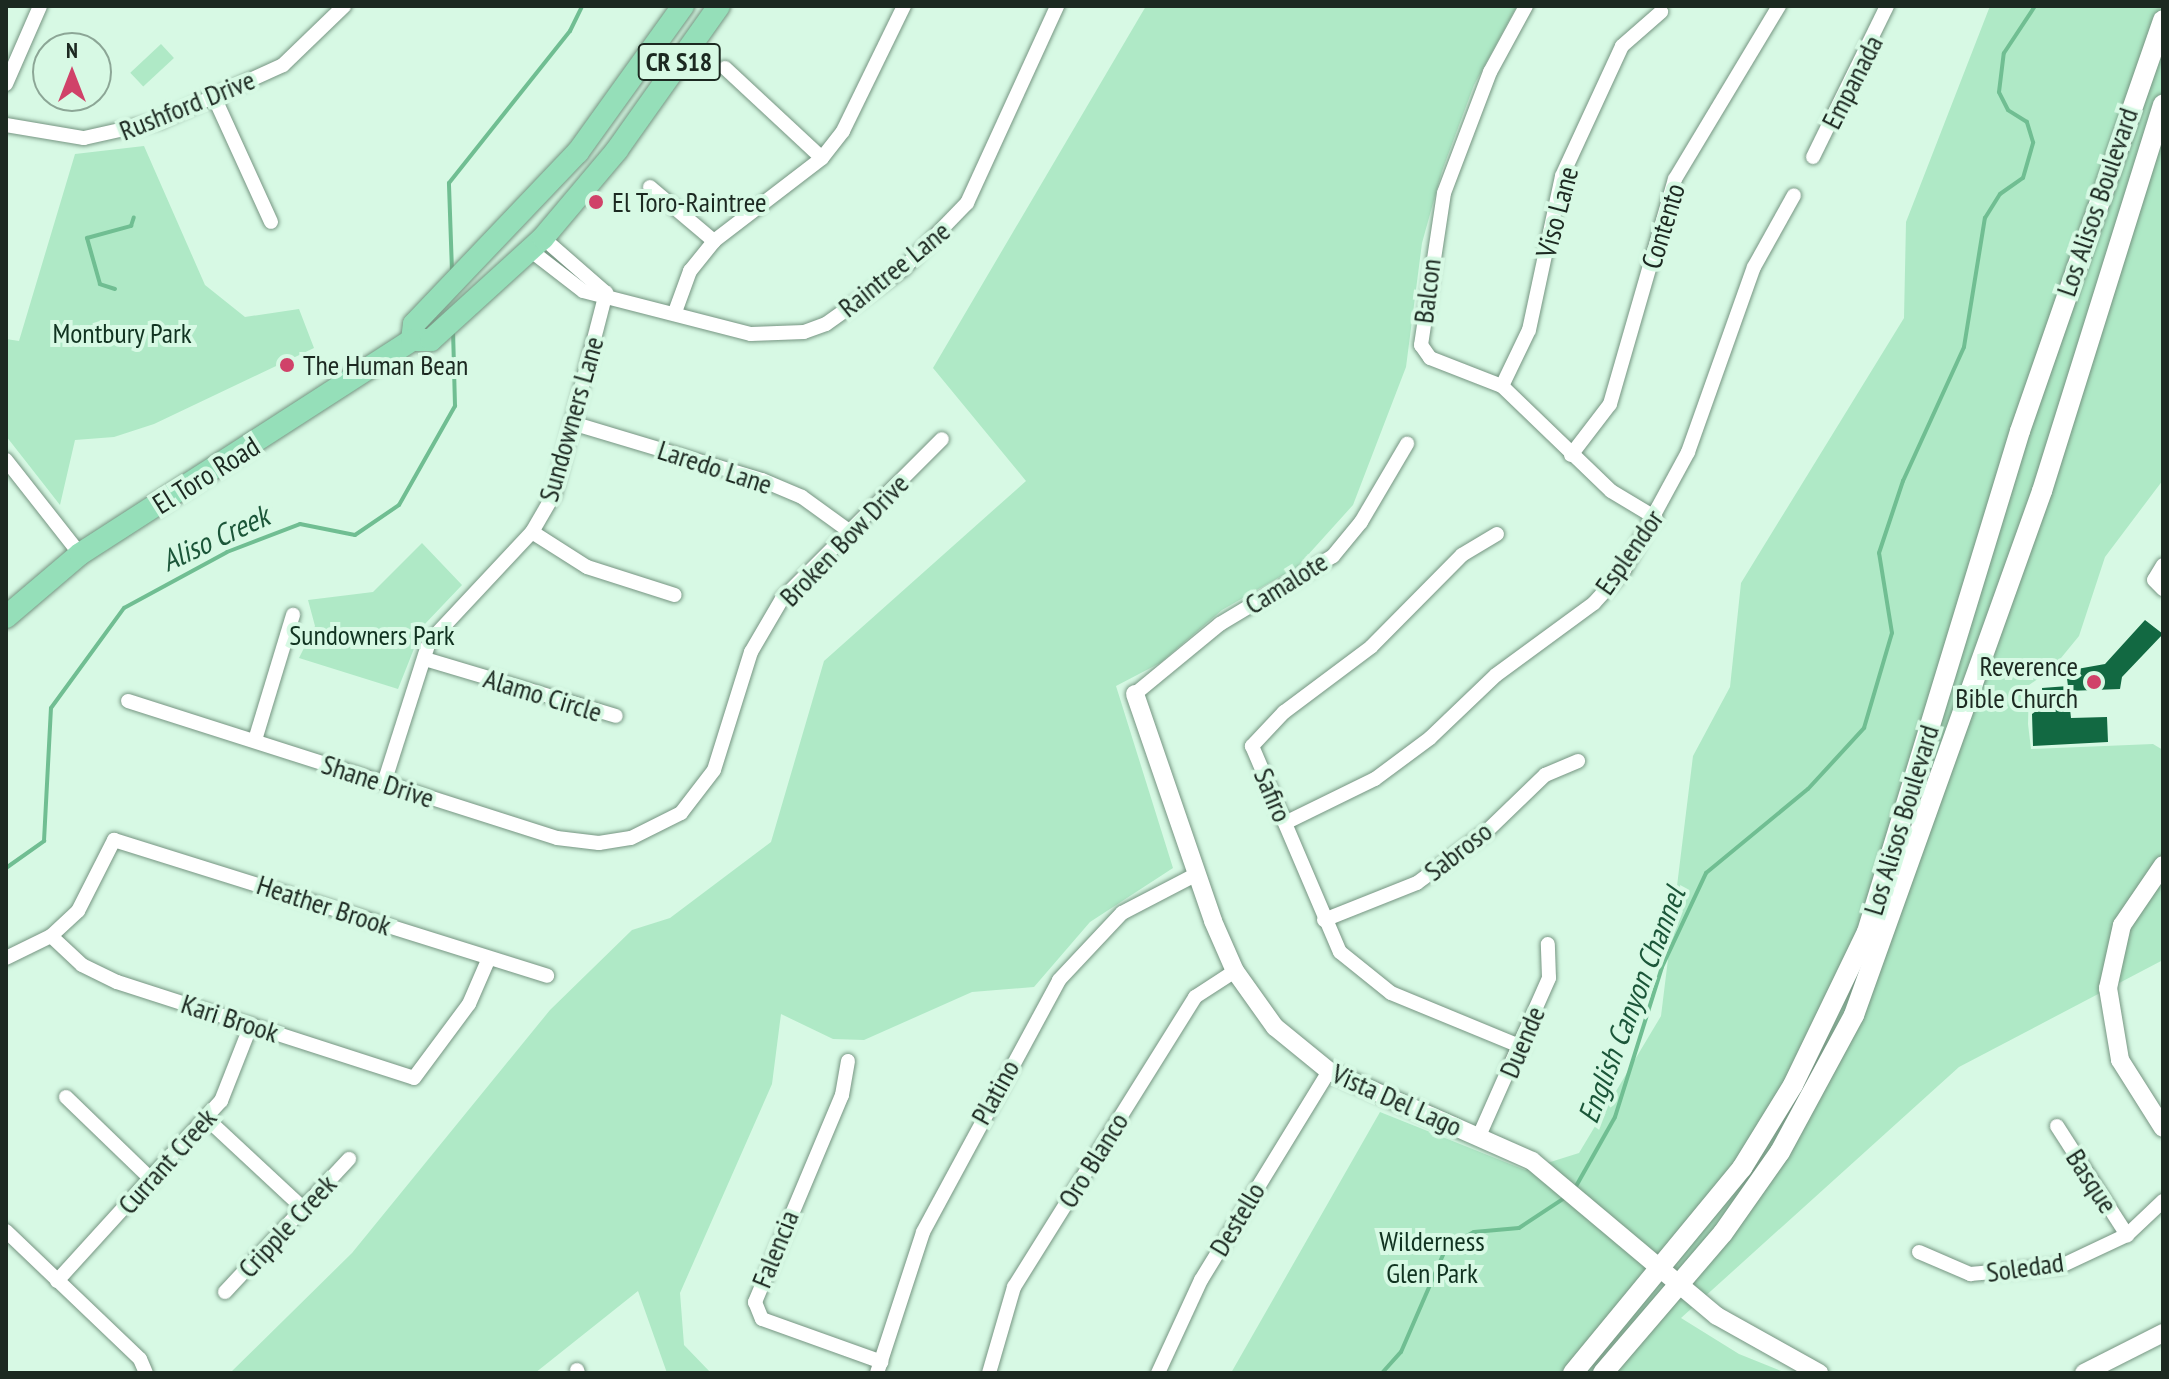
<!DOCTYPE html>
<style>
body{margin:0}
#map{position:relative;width:2169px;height:1379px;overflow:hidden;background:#d7f9e4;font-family:"PT Sans Narrow",sans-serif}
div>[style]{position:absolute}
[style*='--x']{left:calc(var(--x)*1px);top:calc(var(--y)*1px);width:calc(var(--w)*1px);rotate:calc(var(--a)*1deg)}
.green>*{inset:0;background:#afe9c6;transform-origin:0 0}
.stream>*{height:4px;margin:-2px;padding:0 2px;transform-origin:2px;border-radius:2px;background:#70be92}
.building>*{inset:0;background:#126942}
.roads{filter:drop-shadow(0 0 2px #769582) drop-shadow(0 0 2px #769582)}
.minor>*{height:14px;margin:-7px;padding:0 7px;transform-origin:7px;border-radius:7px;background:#fff}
.tertiary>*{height:18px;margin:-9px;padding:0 9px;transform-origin:9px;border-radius:9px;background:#fff}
.secondary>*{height:20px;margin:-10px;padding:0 10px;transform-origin:10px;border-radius:10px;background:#fff}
.primary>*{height:22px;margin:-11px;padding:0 11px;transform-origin:11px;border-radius:11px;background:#95dfb9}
.dots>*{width:22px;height:22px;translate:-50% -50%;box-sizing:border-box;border:4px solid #d7f9e4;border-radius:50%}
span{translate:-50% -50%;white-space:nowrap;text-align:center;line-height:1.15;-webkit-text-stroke:8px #d7f9e4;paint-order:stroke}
.shield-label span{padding:2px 6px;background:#d7f9e4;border:2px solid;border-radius:6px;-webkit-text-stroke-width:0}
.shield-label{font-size:26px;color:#1c2921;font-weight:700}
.street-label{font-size:28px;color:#1c2921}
.poi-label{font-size:28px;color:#1c2921}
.left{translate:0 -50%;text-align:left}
.right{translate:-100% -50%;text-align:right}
.park-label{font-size:28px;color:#113321}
.water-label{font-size:30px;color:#1b5639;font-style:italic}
.frame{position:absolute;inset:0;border:8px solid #1c2921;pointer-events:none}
.north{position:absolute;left:32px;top:32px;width:80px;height:80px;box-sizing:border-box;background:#d7f9e4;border:2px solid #8ca696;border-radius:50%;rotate:0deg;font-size:22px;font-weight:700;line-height:32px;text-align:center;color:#1c2921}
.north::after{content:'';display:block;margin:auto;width:28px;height:36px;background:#d04269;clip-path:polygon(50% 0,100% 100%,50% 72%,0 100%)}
</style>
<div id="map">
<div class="green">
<div style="clip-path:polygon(1146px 6px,1517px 6px,1474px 85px,1442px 171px,1422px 243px,1406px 367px,1353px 505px,1297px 567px,1222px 610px,1160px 663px,1116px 686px,1173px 868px,1090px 922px,1034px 987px,972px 992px,864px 1040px,833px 1039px,781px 1014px,772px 1084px,680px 1293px,684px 1345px,711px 1373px,667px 1373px,638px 1291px,535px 1373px,230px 1373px,352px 1253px,550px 1010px,632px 930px,670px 918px,771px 842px,824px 661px,1026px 481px,933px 368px)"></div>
<div style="clip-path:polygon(1990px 6px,2163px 6px,2163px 480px,2105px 557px,2079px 636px,2052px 669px,2029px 685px,2028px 724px,2031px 749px,2153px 744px,2163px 750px,2163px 960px,1959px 1067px,1681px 1318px,1739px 1354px,1786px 1373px,1231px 1373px,1380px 1112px,1525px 1170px,1579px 1153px,1661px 1016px,1693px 756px,1730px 687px,1741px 583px,1904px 318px,1906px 222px)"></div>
<div style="left:161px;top:44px;width:19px;height:42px;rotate:47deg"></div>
<div style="clip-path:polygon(144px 146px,205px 285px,245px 317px,299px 309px,314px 348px,154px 424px,114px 437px,75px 440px,60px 505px,6px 436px,6px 339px,19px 341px,75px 154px)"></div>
<div style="clip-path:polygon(422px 543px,462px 585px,423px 626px,398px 689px,299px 658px,315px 626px,308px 600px,373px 592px)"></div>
</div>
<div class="stream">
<div style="--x:452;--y:271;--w:88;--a:-92"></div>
<div style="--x:449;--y:183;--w:194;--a:-51.5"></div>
<div style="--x:570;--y:31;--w:28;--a:-64"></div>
<div style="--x:115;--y:289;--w:16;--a:-162"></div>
<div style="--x:100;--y:284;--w:48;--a:-105.8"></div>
<div style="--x:87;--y:238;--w:46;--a:-15.3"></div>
<div style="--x:131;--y:226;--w:9;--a:-72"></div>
<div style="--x:6;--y:868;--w:47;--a:-35.4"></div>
<div style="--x:44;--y:841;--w:133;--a:-87"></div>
<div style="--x:51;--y:708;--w:124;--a:-53.9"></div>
<div style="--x:124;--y:608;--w:117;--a:-28.5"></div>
<div style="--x:227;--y:552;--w:78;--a:-21"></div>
<div style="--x:300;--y:524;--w:56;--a:11.3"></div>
<div style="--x:355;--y:535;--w:53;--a:-34.3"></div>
<div style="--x:399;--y:505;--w:114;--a:-60.5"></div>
<div style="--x:455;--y:406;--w:74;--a:-91.5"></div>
<div style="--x:1575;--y:1188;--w:81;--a:-60.6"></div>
<div style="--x:1615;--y:1117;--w:157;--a:-72.6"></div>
<div style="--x:1662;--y:967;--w:104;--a:-64.9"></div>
<div style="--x:1706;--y:873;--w:132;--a:-39.5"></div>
<div style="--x:1808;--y:789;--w:83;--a:-47.4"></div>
<div style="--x:1864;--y:728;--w:99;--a:-73.6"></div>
<div style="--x:1892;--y:633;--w:81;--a:-99.2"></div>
<div style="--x:1879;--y:553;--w:76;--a:-71.6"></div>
<div style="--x:1903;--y:481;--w:147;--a:-65.5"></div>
<div style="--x:1964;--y:347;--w:131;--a:-80.8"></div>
<div style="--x:1985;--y:218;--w:28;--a:-58"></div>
<div style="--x:2000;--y:194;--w:28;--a:-35"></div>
<div style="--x:2023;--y:178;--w:37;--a:-74"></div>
<div style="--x:2033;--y:142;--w:21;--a:-107"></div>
<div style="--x:2027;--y:122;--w:22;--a:-148"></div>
<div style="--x:2008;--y:110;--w:20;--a:-117"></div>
<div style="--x:1999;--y:92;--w:39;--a:-83"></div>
<div style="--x:2004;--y:53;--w:56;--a:-56.6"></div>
<div style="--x:1382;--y:1373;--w:28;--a:-48"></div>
<div style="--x:1401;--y:1352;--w:113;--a:-66.6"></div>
<div style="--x:1446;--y:1248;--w:32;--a:-30"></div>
<div style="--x:1474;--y:1232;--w:45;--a:-5.1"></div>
<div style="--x:1519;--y:1228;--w:56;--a:-33.4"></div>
</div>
<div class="building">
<div style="clip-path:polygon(2145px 620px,2163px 634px,2122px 677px,2120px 689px,2068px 691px,2071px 718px,2107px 717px,2108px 742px,2033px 746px,2032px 714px,2043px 706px,2042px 688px,2068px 686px,2066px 671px,2105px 664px)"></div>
</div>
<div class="roads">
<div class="minor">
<div style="--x:1526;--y:6;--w:75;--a:118.6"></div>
<div style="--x:1490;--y:72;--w:129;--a:110.8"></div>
<div style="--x:1444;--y:193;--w:154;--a:98.6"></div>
<div style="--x:1421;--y:345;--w:16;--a:55"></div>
<div style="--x:1430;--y:358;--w:77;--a:21.3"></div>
<div style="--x:1502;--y:386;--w:151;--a:43.9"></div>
<div style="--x:1611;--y:491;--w:52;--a:31"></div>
<div style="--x:725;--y:68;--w:132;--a:42.9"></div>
<div style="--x:6;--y:84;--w:85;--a:-66.4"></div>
<div style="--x:215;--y:99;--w:135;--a:65.5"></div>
<div style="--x:6;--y:125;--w:79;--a:9.5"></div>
<div style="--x:84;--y:138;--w:78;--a:-12.6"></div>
<div style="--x:160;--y:121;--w:135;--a:-24.5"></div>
<div style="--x:283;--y:65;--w:85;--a:-44"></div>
<div style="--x:1813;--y:157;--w:168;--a:-63.9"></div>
<div style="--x:650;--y:187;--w:84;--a:40.2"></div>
<div style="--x:543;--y:238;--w:84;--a:41.1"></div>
<div style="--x:530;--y:250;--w:67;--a:37.7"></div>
<div style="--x:583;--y:291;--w:173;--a:14.4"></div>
<div style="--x:751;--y:334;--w:53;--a:-2.2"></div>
<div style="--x:804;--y:332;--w:23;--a:-20"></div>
<div style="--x:826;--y:324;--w:95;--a:-35.5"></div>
<div style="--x:903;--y:269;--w:92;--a:-45.9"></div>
<div style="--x:967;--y:203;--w:217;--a:-65.4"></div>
<div style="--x:675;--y:312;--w:44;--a:-69.9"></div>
<div style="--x:690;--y:271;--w:38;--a:-51"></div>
<div style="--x:714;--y:241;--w:136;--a:-37.5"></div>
<div style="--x:822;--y:158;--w:34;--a:-52"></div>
<div style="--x:843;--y:131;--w:139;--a:-64"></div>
<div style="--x:1502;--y:386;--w:62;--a:-64.3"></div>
<div style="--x:1529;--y:330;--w:157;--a:-77.9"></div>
<div style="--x:1562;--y:176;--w:143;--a:-65.2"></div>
<div style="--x:1622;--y:46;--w:52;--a:-41.1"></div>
<div style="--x:572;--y:423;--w:198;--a:16.7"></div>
<div style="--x:762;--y:480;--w:43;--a:23"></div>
<div style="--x:802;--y:497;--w:58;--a:35.9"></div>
<div style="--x:1571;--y:455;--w:64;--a:-52.6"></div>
<div style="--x:1610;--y:404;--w:234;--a:-73.9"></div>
<div style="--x:1675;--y:179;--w:202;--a:-59"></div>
<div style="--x:6;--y:460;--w:120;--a:51.8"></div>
<div style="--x:532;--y:532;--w:65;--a:32.5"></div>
<div style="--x:587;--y:567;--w:92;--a:17.7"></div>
<div style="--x:1497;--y:534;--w:41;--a:149"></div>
<div style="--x:1462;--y:555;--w:129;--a:134.7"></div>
<div style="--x:1371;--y:647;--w:109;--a:143.2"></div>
<div style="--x:1284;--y:712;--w:47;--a:133.3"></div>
<div style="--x:1252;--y:746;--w:224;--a:66.9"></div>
<div style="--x:1340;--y:952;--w:65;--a:38.8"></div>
<div style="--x:1391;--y:993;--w:142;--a:22.4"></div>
<div style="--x:2163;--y:565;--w:17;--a:121"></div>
<div style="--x:2154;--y:580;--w:13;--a:45"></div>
<div style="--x:425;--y:659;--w:199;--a:16.6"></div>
<div style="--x:1135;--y:694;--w:110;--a:-39.5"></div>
<div style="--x:1220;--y:624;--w:132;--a:-31"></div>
<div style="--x:1333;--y:556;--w:44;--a:-50.5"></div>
<div style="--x:1361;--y:522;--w:91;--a:-59.5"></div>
<div style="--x:128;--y:701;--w:450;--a:17.7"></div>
<div style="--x:557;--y:838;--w:42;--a:6.8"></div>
<div style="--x:599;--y:843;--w:32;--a:-9"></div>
<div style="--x:631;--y:838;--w:56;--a:-26.6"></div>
<div style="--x:681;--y:813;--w:54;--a:-52.5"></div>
<div style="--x:714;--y:770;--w:124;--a:-72.6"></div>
<div style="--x:751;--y:652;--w:61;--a:-59.7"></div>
<div style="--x:782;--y:599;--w:226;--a:-45"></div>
<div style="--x:255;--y:740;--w:131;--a:-73.1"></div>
<div style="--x:384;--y:783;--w:148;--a:-72.3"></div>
<div style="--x:429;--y:642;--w:151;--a:-46.9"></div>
<div style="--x:532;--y:532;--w:44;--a:-59.9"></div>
<div style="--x:554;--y:494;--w:208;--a:-75.5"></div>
<div style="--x:1285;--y:823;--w:100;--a:-26.1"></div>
<div style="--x:1375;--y:779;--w:69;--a:-36.7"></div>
<div style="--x:1430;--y:738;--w:91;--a:-43.7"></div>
<div style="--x:1496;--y:675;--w:122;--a:-36.3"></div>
<div style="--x:1594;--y:603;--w:45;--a:-47.7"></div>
<div style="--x:1624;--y:570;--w:134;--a:-61.5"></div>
<div style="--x:1688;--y:452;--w:196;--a:-70.4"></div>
<div style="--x:1754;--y:267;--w:82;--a:-60.9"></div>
<div style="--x:1324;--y:920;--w:100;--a:-21.7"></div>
<div style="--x:1417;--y:883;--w:87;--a:-36.6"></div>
<div style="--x:1487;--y:831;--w:81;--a:-44"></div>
<div style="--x:1545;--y:775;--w:36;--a:-23"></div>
<div style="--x:51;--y:936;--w:42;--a:43.1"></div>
<div style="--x:82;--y:965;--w:39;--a:26"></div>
<div style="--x:117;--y:982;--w:312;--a:17.9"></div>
<div style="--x:414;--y:1078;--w:92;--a:-53.4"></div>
<div style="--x:469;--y:1004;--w:50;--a:-66.5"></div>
<div style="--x:6;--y:958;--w:50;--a:-26.1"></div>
<div style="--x:51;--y:936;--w:37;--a:-43"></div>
<div style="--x:78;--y:911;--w:80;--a:-63.1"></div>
<div style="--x:114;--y:840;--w:454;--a:17.4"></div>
<div style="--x:848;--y:1061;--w:35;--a:100"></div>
<div style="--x:842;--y:1095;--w:225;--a:112.8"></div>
<div style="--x:755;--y:1302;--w:18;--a:68"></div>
<div style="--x:762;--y:1319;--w:127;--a:19.7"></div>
<div style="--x:66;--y:1097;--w:120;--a:44"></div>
<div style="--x:207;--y:1119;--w:132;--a:42.9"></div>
<div style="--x:2057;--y:1126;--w:130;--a:57.3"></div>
<div style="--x:1479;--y:1136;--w:173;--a:-66.1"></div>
<div style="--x:1549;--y:978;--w:34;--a:-92"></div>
<div style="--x:6;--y:1231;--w:185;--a:43.7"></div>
<div style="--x:140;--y:1359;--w:15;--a:67"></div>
<div style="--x:1919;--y:1252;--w:56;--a:23.3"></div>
<div style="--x:1970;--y:1274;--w:91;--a:-5"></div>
<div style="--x:2061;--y:1266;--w:73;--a:-25.2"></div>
<div style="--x:2127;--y:1235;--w:50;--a:-43.4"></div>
<div style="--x:57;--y:1281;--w:244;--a:-47.7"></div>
<div style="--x:221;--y:1101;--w:82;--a:-68.5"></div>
<div style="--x:225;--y:1292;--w:182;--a:-47"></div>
<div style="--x:577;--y:1370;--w:3;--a:72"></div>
<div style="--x:877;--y:1373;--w:148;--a:-71.9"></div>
<div style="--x:923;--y:1232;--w:286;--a:-61.6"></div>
<div style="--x:1059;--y:980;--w:92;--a:-46.8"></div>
<div style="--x:1122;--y:913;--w:85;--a:-27.5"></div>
<div style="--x:989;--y:1373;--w:90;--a:-73.8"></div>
<div style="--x:1014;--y:1287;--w:342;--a:-58"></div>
<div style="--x:1195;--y:997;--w:48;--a:-33"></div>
<div style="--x:1158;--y:1373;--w:102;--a:-65.2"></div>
<div style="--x:1201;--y:1280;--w:245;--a:-58.5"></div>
</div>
<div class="tertiary">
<div style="--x:1135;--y:694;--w:240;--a:71"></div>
<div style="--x:1213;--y:921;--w:55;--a:66.3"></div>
<div style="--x:1235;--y:971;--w:69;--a:54.5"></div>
<div style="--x:1275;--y:1027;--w:70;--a:39.2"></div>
<div style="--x:1329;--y:1071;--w:222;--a:23.9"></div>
<div style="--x:1532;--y:1161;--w:241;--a:40"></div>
<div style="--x:1717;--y:1316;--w:117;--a:29.2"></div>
<div style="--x:2163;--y:865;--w:73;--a:124.3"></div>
<div style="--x:2122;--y:925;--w:65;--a:102.5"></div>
<div style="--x:2108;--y:988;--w:73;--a:80.5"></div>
<div style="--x:2120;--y:1060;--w:80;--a:57.7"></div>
<div style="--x:2084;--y:1373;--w:89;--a:-26.9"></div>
</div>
<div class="secondary">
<div style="--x:1573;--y:1373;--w:266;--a:-50.5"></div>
<div style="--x:1742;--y:1168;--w:97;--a:-58.4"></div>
<div style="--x:1793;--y:1085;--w:170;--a:-64.2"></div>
<div style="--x:1867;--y:932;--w:524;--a:-73.02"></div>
<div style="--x:2020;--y:431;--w:435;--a:-70.8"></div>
<div style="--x:1603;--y:1373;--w:184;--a:-49.4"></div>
<div style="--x:1723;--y:1233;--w:99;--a:-54.9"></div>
<div style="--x:1780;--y:1152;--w:156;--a:-61.6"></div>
<div style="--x:1854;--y:1015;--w:557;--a:-70.26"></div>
<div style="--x:2042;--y:491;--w:405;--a:-72.6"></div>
</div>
<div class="primary">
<div style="--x:412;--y:340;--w:16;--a:-83"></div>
<div style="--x:414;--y:324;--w:238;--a:-46.4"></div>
<div style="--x:578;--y:152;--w:180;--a:-54.3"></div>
<div style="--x:6;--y:617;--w:97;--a:-40.4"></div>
<div style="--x:80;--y:554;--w:395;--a:-32.8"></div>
<div style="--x:412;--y:340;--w:19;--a:0"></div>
<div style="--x:431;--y:340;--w:151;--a:-42.3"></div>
<div style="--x:543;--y:238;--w:115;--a:-49.9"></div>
<div style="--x:617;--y:150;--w:176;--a:-54.7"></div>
</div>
</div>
<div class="dots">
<div style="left:596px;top:202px;background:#d04269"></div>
<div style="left:287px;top:365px;background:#d04269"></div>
<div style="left:2094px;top:682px;background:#d04269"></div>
</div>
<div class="shield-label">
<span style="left:679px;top:62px">CR S18</span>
</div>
<div class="street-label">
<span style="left:1852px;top:82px;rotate:-63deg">Empanada</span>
<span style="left:187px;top:105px;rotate:-22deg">Rushford Drive</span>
<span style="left:2097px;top:202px;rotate:-71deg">Los Alisos Boulevard</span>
<span style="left:1557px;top:212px;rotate:-75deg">Viso Lane</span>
<span style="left:1663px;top:226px;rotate:-73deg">Contento</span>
<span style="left:894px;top:269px;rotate:-39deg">Raintree Lane</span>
<span style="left:1427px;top:291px;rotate:-83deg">Balcon</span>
<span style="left:571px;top:419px;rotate:-74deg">Sundowners Lane</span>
<span style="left:715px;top:467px;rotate:18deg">Laredo Lane</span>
<span style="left:206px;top:475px;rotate:-32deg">El Toro Road</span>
<span style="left:844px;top:540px;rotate:-46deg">Broken Bow Drive</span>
<span style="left:1629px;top:552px;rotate:-55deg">Esplendor</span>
<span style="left:1286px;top:583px;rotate:-32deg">Camalote</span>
<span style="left:543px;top:695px;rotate:17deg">Alamo Circle</span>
<span style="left:378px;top:781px;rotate:18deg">Shane Drive</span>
<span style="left:1273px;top:795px;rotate:67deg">Safiro</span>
<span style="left:1901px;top:820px;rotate:-73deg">Los Alisos Boulevard</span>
<span style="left:1458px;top:851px;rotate:-38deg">Sabroso</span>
<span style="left:324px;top:905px;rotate:18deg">Heather Brook</span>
<span style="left:230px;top:1018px;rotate:18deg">Kari Brook</span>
<span style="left:1522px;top:1042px;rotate:-67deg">Duende</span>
<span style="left:995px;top:1092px;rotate:-61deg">Platino</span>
<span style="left:1397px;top:1100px;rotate:24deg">Vista Del Lago</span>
<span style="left:1093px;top:1160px;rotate:-58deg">Oro Blanco</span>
<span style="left:167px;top:1161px;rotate:-48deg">Currant Creek</span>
<span style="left:2092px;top:1181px;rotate:57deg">Basque</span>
<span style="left:1237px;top:1219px;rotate:-59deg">Destello</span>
<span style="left:287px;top:1226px;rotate:-47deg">Cripple Creek</span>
<span style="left:775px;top:1249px;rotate:-68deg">Falencia</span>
<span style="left:2025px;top:1267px;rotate:-8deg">Soledad</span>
</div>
<div class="poi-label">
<span class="left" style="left:612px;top:202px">El Toro-Raintree</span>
<span class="left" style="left:303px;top:365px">The Human Bean</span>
<span class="right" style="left:2078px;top:682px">Reverence<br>Bible Church</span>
</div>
<div class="park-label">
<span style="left:122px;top:333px">Montbury Park</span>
<span style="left:372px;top:635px">Sundowners Park</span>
<span style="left:1432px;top:1257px">Wilderness<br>Glen Park</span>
</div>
<div class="water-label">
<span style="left:215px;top:538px;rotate:-25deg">Aliso Creek</span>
<span style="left:1631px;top:1005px;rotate:-69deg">English Canyon Channel</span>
</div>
<div class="frame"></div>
<div class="north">N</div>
</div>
